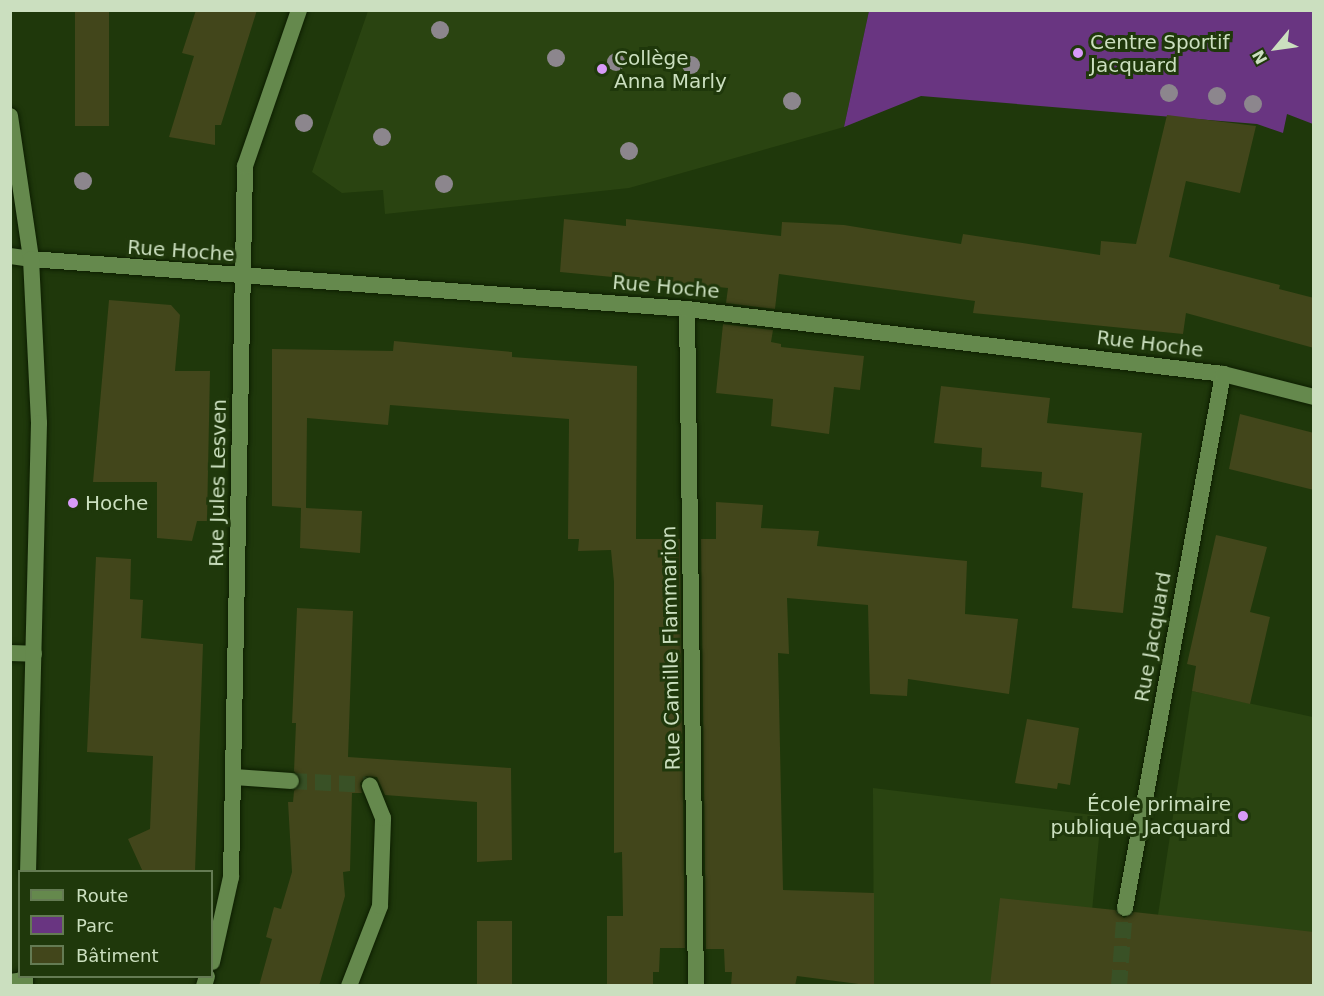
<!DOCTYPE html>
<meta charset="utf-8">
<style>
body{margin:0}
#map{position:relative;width:1324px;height:996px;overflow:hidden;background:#1f380b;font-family:"DejaVu Sans",sans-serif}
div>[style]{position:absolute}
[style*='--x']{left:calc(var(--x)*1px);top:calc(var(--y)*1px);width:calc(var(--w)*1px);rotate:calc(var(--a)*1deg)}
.built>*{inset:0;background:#2a4411}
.green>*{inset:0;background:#693581}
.building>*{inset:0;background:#42461b;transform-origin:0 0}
.minor-tunnel>*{height:16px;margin-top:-8px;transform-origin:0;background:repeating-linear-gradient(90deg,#395126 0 16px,transparent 0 24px)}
.roads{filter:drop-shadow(0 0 2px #0d1e01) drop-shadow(0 0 2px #0d1e01)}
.service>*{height:16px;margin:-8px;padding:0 8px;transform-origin:8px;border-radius:8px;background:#65894d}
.minor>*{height:16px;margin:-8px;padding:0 8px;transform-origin:8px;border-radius:8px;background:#65894d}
.tertiary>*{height:16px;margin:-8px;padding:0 8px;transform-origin:8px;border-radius:8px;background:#65894d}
.secondary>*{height:16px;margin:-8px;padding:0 8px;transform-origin:8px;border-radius:8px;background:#65894d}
.trees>*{width:18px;height:18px;margin:-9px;border-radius:50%;background:#8c868d}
.dots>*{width:16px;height:16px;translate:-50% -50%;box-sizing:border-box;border:3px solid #1f380b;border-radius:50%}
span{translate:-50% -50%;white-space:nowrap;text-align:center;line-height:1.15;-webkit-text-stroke:6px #1f380b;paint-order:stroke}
.poi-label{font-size:20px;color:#cbdfbf}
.left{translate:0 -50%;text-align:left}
.right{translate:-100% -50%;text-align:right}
.street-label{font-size:20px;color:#cbdfbf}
.frame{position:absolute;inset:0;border:12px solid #cbdfbf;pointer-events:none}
.legend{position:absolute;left:18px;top:870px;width:195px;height:108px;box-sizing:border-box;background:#1f380b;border:2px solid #647b53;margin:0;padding:8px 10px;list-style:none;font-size:18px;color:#cbdfbf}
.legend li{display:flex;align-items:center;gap:12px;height:30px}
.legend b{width:30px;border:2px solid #647b53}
.north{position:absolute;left:1246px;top:18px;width:60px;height:60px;-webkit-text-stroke:4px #1f380b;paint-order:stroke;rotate:241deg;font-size:16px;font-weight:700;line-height:24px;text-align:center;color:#cbdfbf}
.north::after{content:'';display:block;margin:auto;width:21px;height:27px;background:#cbdfbf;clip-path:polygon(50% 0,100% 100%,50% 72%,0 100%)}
</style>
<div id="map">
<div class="built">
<div style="clip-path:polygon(368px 11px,869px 11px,844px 127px,629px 188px,385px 214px,383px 190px,342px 193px,312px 172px)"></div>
<div style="clip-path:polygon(1192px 691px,1313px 717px,1313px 985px,1158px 915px)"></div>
<div style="clip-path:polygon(873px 788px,1101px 816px,1085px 985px,874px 985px)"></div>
</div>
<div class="green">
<div style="clip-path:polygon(869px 11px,1313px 11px,1313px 124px,1287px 114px,1283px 133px,1257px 124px,921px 96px,844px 127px)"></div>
</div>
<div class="building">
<div style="left:75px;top:10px;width:34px;height:116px"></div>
<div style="clip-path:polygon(196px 10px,257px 10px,221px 125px,215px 125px,215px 145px,169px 137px,194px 56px,182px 53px)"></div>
<div style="clip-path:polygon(1167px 115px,1256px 126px,1240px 193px,1186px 181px,1169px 257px,1280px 285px,1279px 289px,1314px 298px,1314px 348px,1186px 313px,1183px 334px,973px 313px,975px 301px,779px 274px,775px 309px,726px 303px,728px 288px,560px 272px,564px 219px,626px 226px,626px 219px,781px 236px,782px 222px,844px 225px,961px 244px,963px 234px,1100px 255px,1101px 241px,1136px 244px)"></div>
<div style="clip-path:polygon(109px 300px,171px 305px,180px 315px,175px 371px,210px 371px,207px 521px,197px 521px,192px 541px,157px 538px,157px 482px,93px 482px)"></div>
<div style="clip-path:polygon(723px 324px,773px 330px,771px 342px,781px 344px,781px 347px,864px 356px,860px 390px,834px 387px,829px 434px,771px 426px,773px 399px,716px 393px)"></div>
<div style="clip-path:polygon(394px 341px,512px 352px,512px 357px,637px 366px,636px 539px,680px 539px,685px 948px,660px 948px,659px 972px,653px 972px,653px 986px,607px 986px,607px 916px,623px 916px,622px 852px,614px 853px,614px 582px,611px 550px,578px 551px,579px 539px,568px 539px,569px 419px,390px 405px,388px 425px,307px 418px,306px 508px,362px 511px,360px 553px,300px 548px,301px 508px,272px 506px,272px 349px,393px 351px)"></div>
<div style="clip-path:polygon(941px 386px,1050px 398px,1047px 423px,1142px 433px,1123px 613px,1072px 608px,1083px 493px,1041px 487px,1042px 472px,981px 467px,982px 448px,934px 443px)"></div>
<div style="clip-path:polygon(1240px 414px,1314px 433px,1314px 490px,1229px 469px)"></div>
<div style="clip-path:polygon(716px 502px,763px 505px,761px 528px,819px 531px,817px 546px,967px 561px,965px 614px,1018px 619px,1009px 694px,908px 679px,907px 696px,870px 694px,868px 605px,787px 598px,789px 654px,778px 653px,783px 890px,874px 893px,874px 986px,797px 976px,795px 986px,731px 986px,732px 972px,725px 972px,724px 949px,706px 949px,701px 539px,716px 539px)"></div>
<div style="clip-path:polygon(1216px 535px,1267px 547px,1250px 612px,1270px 617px,1250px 704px,1192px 691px,1196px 666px,1187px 664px)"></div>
<div style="clip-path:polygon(96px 557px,131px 559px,130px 599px,143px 600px,141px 638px,203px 644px,195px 872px,143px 872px,128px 839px,150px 829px,153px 756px,87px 752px)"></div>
<div style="clip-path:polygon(297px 608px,353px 611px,348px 757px,511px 768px,512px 860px,477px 862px,477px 802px,385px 795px,377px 777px,366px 776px,360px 783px,362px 793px,352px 793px,350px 871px,343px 872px,345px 896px,319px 986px,259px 986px,272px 939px,266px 937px,274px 907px,281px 909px,292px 872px,288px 802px,293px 802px,294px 791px,301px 782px,294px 771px,296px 723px,292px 723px)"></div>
<div style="clip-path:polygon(1027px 719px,1079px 728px,1070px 785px,1058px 783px,1057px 789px,1015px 783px)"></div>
<div style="clip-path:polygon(1000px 898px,1115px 910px,1124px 918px,1134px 912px,1314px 932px,1314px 986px,990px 986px)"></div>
<div style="left:512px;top:921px;width:65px;height:35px;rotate:90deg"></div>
</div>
<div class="minor-tunnel">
<div style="--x:291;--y:781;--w:79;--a:2.9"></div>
<div style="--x:1119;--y:986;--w:78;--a:-85.6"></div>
</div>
<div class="roads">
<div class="service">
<div style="--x:349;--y:986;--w:86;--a:-68.8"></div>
<div style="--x:380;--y:906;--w:88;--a:-88"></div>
<div style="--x:383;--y:818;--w:35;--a:-112"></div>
</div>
<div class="minor">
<div style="--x:10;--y:256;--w:21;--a:8"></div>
<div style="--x:687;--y:309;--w:677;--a:89.24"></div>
<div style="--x:10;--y:653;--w:24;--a:2"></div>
<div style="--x:235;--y:777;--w:56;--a:4.1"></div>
<div style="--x:1125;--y:908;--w:543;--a:-79.6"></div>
<div style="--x:212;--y:962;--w:87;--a:-77.4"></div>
<div style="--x:231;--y:877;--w:711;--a:-88.87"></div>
<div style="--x:245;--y:166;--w:165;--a:-70.9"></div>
<div style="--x:10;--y:982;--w:15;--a:-8"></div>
<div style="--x:204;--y:986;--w:10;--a:-73"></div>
</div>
<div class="tertiary">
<div style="--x:31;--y:259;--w:658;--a:4.36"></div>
<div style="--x:687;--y:309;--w:540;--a:6.91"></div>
<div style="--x:1223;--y:374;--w:94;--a:14.2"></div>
</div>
<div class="secondary">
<div style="--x:10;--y:116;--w:145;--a:81.6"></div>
<div style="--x:31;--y:259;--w:164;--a:87.2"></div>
<div style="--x:39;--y:423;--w:449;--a:91.4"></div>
<div style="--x:25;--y:986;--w:10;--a:-90"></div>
</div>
</div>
<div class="trees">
<div style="left:440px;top:30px"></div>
<div style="left:556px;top:58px"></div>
<div style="left:616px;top:62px"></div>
<div style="left:691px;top:65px"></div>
<div style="left:1169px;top:93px"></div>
<div style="left:1217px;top:96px"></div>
<div style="left:792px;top:101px"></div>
<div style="left:1253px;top:104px"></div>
<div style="left:304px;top:123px"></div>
<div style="left:382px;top:137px"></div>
<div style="left:629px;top:151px"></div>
<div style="left:83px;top:181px"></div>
<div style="left:444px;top:184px"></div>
</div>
<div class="dots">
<div style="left:1078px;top:53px;background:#d89af8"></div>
<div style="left:602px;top:69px;background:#d89af8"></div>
<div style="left:73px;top:503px;background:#d89af8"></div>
<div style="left:1243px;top:816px;background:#d89af8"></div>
</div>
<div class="poi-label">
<span class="left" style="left:1090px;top:54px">Centre Sportif<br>Jacquard</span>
<span class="left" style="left:614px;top:70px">Collège<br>Anna Marly</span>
<span class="left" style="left:85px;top:503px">Hoche</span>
<span class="right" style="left:1231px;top:816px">École primaire<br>publique Jacquard</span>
</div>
<div class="street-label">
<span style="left:181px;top:251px;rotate:4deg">Rue Hoche</span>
<span style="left:666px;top:287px;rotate:5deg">Rue Hoche</span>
<span style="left:1150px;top:344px;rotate:7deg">Rue Hoche</span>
<span style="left:218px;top:483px;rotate:-89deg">Rue Jules Lesven</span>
<span style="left:1153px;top:637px;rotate:-80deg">Rue Jacquard</span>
<span style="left:671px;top:648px;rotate:-91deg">Rue Camille Flammarion</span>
</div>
<div class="frame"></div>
<ul class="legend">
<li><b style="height:8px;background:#65894d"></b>Route</li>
<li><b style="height:16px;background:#693581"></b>Parc</li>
<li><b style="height:16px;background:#42461b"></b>Bâtiment</li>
</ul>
<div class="north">N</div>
</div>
